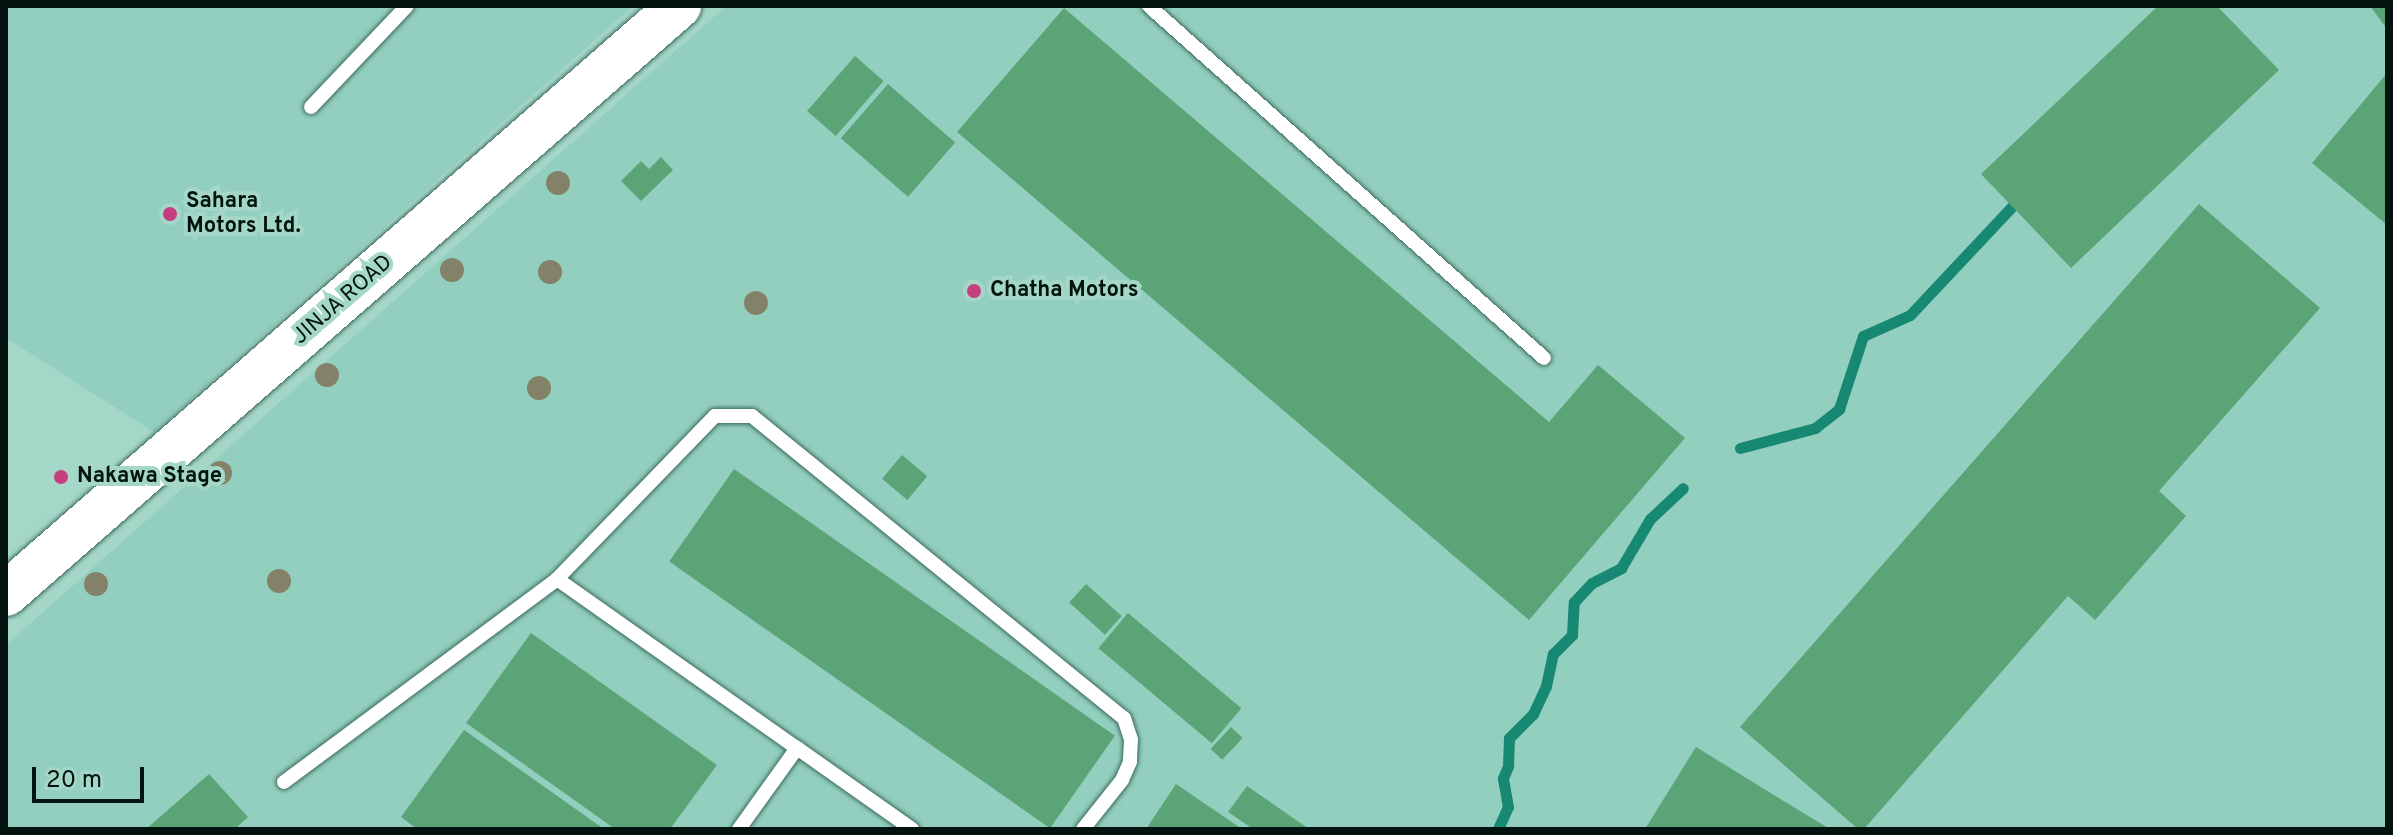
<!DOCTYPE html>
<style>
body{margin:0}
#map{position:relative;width:2393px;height:835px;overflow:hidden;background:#a5d7c9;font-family:Overpass,sans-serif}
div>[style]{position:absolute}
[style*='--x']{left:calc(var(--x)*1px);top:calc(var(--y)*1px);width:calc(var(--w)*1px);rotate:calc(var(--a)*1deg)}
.built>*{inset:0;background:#93cfbe}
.stream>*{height:11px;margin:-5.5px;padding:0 5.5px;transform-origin:5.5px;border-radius:5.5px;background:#178872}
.building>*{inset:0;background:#5ba477;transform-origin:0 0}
.roads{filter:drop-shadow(0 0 2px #3b6a5e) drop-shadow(0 0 2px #3b6a5e)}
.lane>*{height:14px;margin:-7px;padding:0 7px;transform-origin:7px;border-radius:7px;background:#fff}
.highway>*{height:44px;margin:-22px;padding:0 22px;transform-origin:22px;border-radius:22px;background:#fff}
.trees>*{width:24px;height:24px;margin:-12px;border-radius:50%;background:#838168}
.dots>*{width:22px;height:22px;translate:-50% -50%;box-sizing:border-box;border:4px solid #a5d7c9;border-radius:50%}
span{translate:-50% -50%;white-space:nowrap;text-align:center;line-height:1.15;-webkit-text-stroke:8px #a5d7c9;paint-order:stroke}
.poi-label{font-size:22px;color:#031410;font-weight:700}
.left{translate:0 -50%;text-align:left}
.street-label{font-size:22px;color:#031410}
.frame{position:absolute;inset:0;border:8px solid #031410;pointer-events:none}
.scale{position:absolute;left:32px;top:767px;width:112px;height:36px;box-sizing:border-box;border:4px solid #031410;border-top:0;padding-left:10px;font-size:24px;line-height:28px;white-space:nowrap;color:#031410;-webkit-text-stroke:6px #a5d7c9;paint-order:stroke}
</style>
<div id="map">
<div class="built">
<div style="clip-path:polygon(6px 6px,633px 6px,154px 432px,6px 338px)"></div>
<div style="clip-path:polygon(726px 6px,2387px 6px,2387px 829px,6px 829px,6px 645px)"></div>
</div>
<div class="stream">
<div style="--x:1740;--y:448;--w:78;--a:-14.9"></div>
<div style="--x:1815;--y:428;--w:31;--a:-38"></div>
<div style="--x:1839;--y:409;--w:77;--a:-71.8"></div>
<div style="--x:1863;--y:336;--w:51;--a:-24.1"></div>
<div style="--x:1910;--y:315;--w:162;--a:-46.8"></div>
<div style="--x:1498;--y:829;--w:24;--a:-66"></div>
<div style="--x:1508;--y:807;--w:29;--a:-100"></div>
<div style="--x:1503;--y:778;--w:13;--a:-67"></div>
<div style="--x:1508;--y:766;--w:28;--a:-88"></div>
<div style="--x:1509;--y:738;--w:34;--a:-45"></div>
<div style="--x:1533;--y:714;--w:31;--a:-65"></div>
<div style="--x:1546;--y:686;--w:33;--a:-78"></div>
<div style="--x:1553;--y:654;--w:27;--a:-45"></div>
<div style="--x:1572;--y:635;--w:33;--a:-87"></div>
<div style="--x:1574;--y:602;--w:26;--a:-47"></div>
<div style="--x:1592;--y:583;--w:33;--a:-27"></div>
<div style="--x:1621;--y:568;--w:57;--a:-59.4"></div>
<div style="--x:1650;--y:519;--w:45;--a:-43.2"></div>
</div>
<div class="building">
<div style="clip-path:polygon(2158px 6px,2217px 6px,2279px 70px,2071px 268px,1981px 174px)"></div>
<div style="clip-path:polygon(2370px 6px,2387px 6px,2387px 29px)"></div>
<div style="clip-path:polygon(1064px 8px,1549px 422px,1598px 365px,1685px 438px,1529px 620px,957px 132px)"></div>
<div style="left:855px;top:56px;width:38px;height:73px;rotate:41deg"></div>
<div style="clip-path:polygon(2387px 73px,2387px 225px,2312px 163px)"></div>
<div style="left:888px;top:84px;width:89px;height:72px;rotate:41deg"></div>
<div style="clip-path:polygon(661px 157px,673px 170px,641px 201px,621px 181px,641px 161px,649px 169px)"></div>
<div style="clip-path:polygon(2199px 204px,2320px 308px,2159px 491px,2186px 516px,2095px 620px,2068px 596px,1864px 829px,1858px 829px,1740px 727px)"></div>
<div style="left:902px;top:455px;width:33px;height:31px;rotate:40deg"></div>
<div style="left:734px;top:469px;width:465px;height:113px;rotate:35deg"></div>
<div style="left:1086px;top:584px;width:48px;height:25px;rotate:42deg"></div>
<div style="left:1128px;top:613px;width:148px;height:46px;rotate:40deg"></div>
<div style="clip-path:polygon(531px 633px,717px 765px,670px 829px,615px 829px,466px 723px)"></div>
<div style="left:1231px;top:727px;width:16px;height:30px;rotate:43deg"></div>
<div style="clip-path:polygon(464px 730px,604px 829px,417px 829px,401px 817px)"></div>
<div style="clip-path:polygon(1696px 747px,1800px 811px,1830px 829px,1645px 829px)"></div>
<div style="clip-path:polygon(209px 774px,248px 817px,235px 829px,146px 829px)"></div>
<div style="clip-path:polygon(1176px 784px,1242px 829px,1146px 829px)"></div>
<div style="clip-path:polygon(1247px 786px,1309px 829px,1253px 829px,1228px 812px)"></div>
</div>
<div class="roads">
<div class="lane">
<div style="--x:1149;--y:6;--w:529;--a:41.71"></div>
<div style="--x:311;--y:107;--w:139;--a:-46.5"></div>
<div style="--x:557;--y:579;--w:227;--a:-45.9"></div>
<div style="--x:715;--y:416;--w:37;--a:0"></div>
<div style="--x:752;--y:416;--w:479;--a:39.1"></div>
<div style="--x:1124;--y:718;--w:23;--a:72"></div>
<div style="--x:1131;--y:740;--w:22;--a:93"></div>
<div style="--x:1130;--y:762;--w:20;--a:114"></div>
<div style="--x:1122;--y:780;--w:63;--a:128.5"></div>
<div style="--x:797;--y:748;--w:141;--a:35.2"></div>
<div style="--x:284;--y:782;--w:340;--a:-36.6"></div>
<div style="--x:557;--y:579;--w:294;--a:35.2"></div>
<div style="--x:797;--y:748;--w:100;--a:125.6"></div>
</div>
<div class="highway">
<div style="--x:6;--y:594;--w:894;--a:-41.14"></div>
</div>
</div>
<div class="trees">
<div style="left:558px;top:183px"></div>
<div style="left:452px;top:270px"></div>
<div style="left:550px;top:272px"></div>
<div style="left:756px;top:303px"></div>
<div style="left:327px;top:375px"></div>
<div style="left:539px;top:388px"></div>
<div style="left:220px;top:473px"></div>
<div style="left:279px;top:581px"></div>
<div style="left:96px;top:584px"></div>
</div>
<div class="dots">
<div style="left:170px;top:214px;background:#c53e7e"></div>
<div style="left:974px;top:291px;background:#c53e7e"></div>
<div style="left:61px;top:477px;background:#c53e7e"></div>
</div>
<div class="poi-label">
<span class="left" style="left:186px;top:214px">Sahara<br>Motors Ltd.</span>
<span class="left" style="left:990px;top:291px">Chatha Motors</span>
<span class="left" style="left:77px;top:477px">Nakawa Stage</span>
</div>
<div class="street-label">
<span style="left:343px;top:300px;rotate:-41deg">JINJA ROAD</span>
</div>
<div class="frame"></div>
<div class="scale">20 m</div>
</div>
